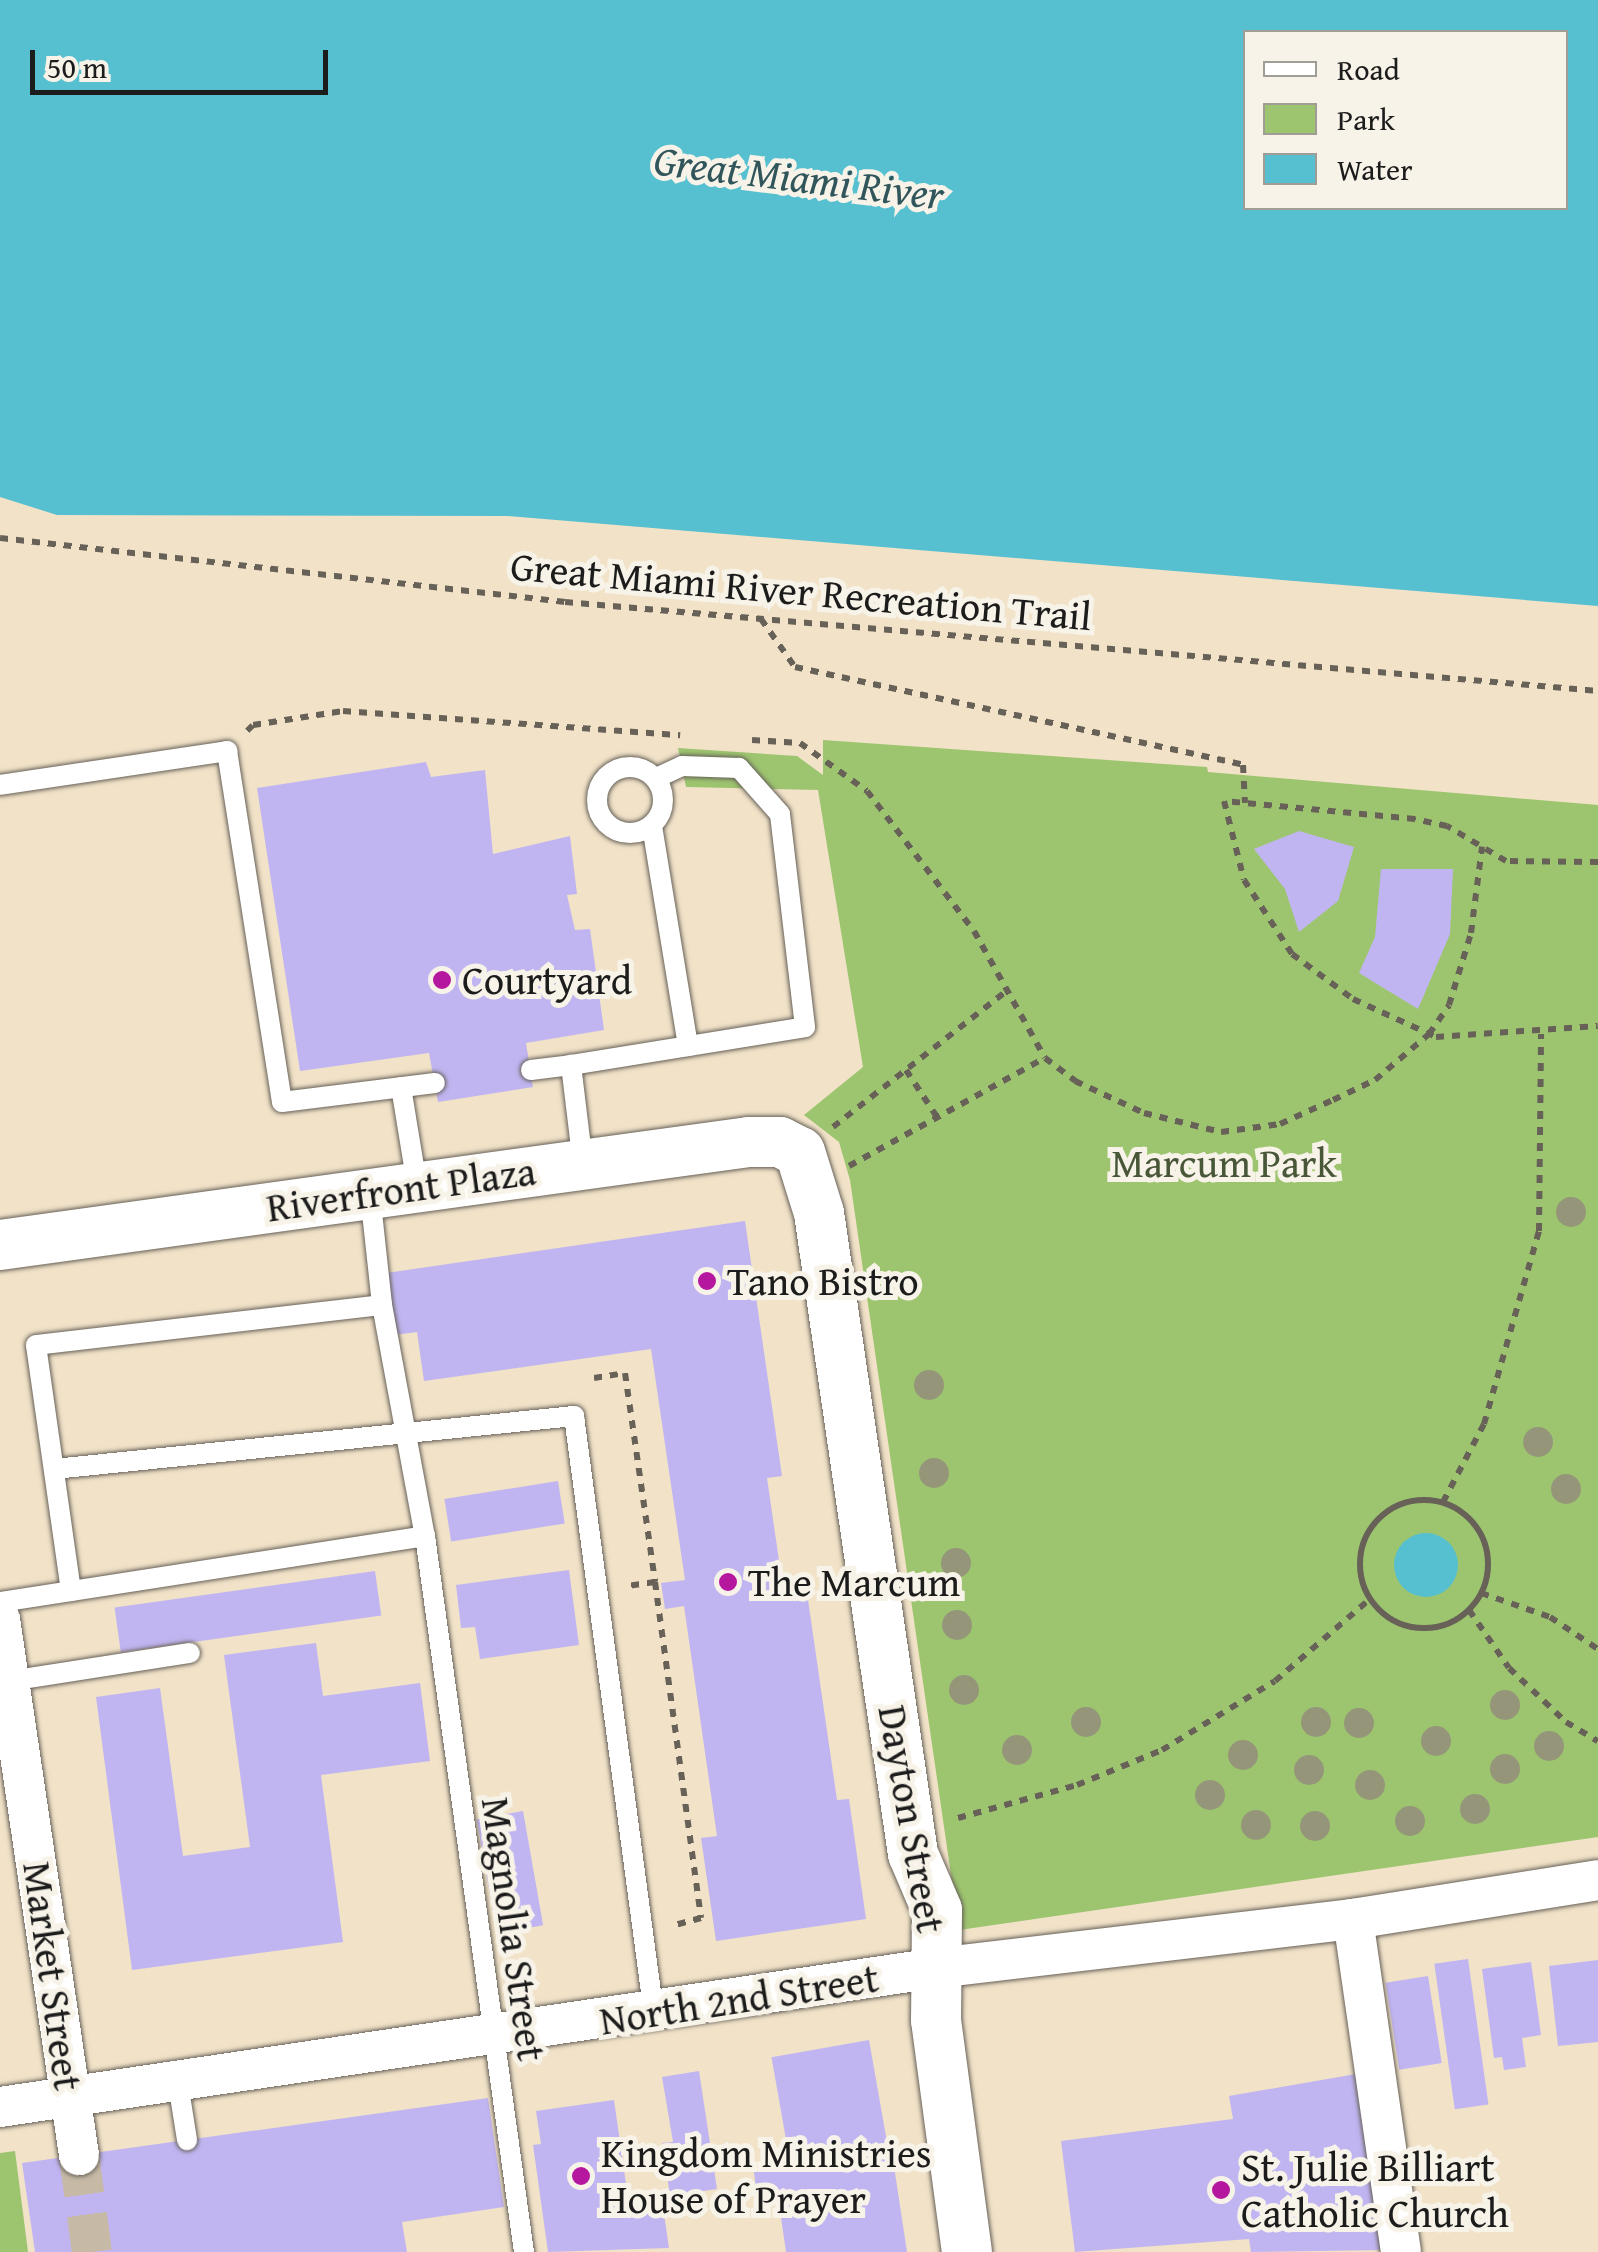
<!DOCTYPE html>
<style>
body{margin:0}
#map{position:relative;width:1598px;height:2252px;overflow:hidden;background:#f1e2c8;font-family:"Gentium Book Plus",serif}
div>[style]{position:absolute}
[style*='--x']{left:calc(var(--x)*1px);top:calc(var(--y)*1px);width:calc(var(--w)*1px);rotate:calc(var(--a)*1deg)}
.green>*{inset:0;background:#9dc570}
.water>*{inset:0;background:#56c0d1}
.round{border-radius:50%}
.building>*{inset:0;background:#c1b5f1;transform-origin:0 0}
.minor-tunnel>*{height:40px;margin-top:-20px;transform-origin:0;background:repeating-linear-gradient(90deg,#c6baa6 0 40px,transparent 0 60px)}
.path>*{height:6px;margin-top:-3px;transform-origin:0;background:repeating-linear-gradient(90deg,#676158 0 8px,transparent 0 16px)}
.path>.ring{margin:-3px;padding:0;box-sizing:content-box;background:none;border:6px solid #676158;border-radius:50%}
.roads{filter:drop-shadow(0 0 2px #676158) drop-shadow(0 0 2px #676158)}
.service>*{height:20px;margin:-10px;padding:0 10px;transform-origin:10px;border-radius:10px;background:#fff}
.service>.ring{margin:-10px;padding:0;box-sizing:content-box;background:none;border:20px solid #fff;border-radius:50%}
.minor>*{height:40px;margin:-20px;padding:0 20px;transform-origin:20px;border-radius:20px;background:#fff}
.tertiary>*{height:50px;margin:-25px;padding:0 25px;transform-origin:25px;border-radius:25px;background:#fff}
.trees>*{width:30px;height:30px;margin:-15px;border-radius:50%;background:#959679}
.dots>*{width:28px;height:28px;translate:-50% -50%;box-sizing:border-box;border:5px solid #f7f3e8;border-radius:50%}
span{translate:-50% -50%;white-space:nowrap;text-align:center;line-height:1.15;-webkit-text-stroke:10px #f7f3e8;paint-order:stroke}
.street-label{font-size:40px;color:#1c1c1c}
.poi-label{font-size:40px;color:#1c1c1c}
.left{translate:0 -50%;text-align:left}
.park-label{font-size:40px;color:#495739}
.water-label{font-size:42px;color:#30555b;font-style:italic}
.legend{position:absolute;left:1243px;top:30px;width:325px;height:180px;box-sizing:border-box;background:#f7f3e8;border:2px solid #9f9d96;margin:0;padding:12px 18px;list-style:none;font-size:30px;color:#1c1c1c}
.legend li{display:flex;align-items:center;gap:20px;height:50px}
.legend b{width:50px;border:2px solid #9f9d96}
.scale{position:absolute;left:30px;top:50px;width:298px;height:45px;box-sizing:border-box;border:5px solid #1c1c1c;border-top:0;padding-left:12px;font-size:30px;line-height:35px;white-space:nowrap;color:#1c1c1c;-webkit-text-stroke:8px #f7f3e8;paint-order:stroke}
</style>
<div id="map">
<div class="green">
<div style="clip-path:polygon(823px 740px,1207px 767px,1208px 772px,1598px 805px,1598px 1837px,959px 1930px,850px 1180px,839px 1142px,804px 1115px,863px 1067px,818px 790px,686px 787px,678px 748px,797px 756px,823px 775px)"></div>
<div style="clip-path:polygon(15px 2151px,28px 2252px,0 2252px,0 2153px)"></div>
</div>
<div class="water">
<div style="clip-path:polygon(evenodd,0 0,1598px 0,1598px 606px,507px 516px,57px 515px,0 497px,0 0,1566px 32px,1566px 208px,1246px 208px,1246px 32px,1566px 32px)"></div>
<div class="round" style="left:1394px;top:1533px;width:64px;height:64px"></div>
</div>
<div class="building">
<div style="clip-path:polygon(426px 762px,431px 777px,485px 770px,493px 854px,570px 836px,577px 894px,567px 895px,575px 930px,590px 929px,604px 1030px,526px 1043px,533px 1087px,438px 1102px,429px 1053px,300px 1071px,257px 788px)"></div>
<div style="clip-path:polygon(1299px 831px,1354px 847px,1338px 901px,1299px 932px,1285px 889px,1254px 849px)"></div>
<div style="clip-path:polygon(1381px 869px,1453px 869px,1450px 934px,1418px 1009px,1359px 973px,1375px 937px)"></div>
<div style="clip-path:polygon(745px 1221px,782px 1476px,767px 1478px,783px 1588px,806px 1586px,837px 1800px,849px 1799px,866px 1919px,716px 1941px,701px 1838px,717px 1836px,684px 1606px,665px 1609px,661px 1583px,685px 1580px,651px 1349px,424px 1381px,417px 1332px,395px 1335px,386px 1273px)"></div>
<div style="left:558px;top:1481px;width:43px;height:115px;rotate:81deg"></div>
<div style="clip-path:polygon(569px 1570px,579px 1645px,480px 1659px,475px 1627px,461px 1628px,456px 1585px)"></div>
<div style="left:375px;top:1571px;width:45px;height:263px;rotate:82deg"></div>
<div style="clip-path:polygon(316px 1643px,323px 1696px,420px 1683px,430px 1761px,321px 1775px,343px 1942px,132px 1970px,96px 1697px,160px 1688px,183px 1856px,250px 1847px,224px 1655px)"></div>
<div style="left:523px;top:1811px;width:116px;height:47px;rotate:80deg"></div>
<div style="left:1468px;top:1959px;width:147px;height:34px;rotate:82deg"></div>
<div style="clip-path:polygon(1598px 1960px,1598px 2042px,1558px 2046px,1549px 1966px)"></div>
<div style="clip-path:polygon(1531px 1962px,1541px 2035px,1522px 2038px,1526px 2067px,1504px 2070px,1502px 2057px,1494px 2058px,1482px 1969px)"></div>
<div style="left:1428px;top:1976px;width:88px;height:43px;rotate:81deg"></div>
<div style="left:869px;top:2040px;width:108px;height:99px;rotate:80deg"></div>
<div style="clip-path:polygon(699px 2071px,717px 2189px,670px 2196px,662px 2143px,673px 2142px,662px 2077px)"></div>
<div style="clip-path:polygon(1356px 2074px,1383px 2250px,1251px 2252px,1249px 2239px,1075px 2252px,1061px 2141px,1233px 2119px,1229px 2096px)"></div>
<div style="clip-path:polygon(488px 2098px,504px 2207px,402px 2222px,407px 2252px,35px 2252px,22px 2163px)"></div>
<div style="clip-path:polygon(614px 2100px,630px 2212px,663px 2207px,669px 2248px,548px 2252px,533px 2145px,541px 2144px,536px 2111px)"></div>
<div style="clip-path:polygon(892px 2153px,907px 2252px,786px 2252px,778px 2197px,757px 2199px,754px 2172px)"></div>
</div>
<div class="minor-tunnel">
<div style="--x:79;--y:2155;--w:98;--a:82.4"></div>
</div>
<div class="path">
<div style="--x:0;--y:538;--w:569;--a:6.46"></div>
<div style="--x:565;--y:602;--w:1037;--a:4.92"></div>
<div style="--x:761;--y:619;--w:59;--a:54.7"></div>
<div style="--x:795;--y:667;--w:459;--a:12.3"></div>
<div style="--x:1243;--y:765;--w:38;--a:87"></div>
<div style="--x:247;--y:731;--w:8;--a:-45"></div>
<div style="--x:253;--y:725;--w:91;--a:-8.8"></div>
<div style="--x:343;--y:711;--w:338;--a:4.1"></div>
<div style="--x:752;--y:740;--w:48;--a:3.6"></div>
<div style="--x:800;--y:743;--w:82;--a:35.6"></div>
<div style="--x:867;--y:791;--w:176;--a:52.6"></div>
<div style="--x:974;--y:931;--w:145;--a:60.8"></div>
<div style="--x:1045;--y:1058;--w:38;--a:37"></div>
<div style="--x:1075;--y:1081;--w:76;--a:24.9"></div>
<div style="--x:1144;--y:1113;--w:79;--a:13.9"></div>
<div style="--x:1221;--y:1132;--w:60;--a:-7.7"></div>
<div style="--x:1280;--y:1124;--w:58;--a:-24.4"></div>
<div style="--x:1333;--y:1100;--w:47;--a:-25.5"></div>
<div style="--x:1375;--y:1080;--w:71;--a:-40.4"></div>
<div style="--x:1429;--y:1034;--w:35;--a:-55"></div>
<div style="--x:1449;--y:1005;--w:75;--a:-73"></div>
<div style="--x:1471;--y:933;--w:87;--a:-82.7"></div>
<div style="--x:1598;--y:862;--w:92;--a:-179.4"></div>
<div style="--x:1506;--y:861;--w:69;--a:-149.3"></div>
<div style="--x:1447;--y:826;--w:33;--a:-168"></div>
<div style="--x:1415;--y:819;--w:192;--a:-174.6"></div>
<div style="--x:1224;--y:801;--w:81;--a:75.8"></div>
<div style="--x:1244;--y:880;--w:88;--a:57"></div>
<div style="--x:1292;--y:954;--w:76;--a:36.4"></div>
<div style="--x:1353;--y:999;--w:91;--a:24.6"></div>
<div style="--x:1436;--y:1037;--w:162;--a:-3.9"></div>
<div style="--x:906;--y:1070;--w:56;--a:56.6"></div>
<div style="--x:833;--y:1127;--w:219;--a:-38.1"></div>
<div style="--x:849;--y:1166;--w:224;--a:-28.9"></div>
<div style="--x:594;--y:1378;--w:31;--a:-9"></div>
<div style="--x:625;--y:1373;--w:211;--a:81.8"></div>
<div style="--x:655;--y:1582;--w:30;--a:172"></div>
<div class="ring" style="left:1360px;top:1500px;width:122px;height:122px"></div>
<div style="--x:1443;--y:1502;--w:88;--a:-62.3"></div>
<div style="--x:1484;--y:1424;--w:201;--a:-74.1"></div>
<div style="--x:1539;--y:1231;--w:197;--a:-89.4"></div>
<div style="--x:655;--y:1582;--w:339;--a:82.2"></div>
<div style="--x:701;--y:1918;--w:28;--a:165"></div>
<div style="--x:1481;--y:1593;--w:73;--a:19.2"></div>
<div style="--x:1550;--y:1617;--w:58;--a:33.7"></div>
<div style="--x:1469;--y:1610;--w:70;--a:55.4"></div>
<div style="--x:1509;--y:1668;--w:79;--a:43.5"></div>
<div style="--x:1566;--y:1722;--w:37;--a:31"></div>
<div style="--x:958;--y:1818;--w:123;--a:-15.5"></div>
<div style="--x:1077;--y:1785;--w:92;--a:-22.4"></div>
<div style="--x:1162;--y:1750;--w:132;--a:-31.4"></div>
<div style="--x:1275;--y:1681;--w:125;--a:-40.8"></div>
</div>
<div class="roads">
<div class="service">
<div class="ring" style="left:597px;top:767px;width:46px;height:46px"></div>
<div style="--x:0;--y:785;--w:230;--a:-8.5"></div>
<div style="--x:227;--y:751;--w:355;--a:81.1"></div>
<div style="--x:282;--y:1102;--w:154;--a:-7.1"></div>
<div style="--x:652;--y:826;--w:223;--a:80.7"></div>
<div style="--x:531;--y:1070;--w:40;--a:-7.1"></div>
<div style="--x:401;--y:1087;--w:99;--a:80.7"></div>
<div style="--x:583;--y:1164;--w:100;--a:-96.9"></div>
<div style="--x:571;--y:1065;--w:237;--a:-9.2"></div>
<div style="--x:805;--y:1027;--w:214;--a:-96.7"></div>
<div style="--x:780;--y:814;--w:62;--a:-131.7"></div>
<div style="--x:739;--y:768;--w:57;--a:-178"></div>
<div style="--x:682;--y:766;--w:29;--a:155"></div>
<div style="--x:370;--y:1194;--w:112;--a:83.8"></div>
<div style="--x:54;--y:1469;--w:523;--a:-5.82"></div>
<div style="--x:574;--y:1416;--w:604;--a:82.39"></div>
<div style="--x:71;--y:1591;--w:248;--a:-98.1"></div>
<div style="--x:36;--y:1345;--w:348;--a:-6.6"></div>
<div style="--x:382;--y:1305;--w:235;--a:79.5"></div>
<div style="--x:0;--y:1602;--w:430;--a:-8.8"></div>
<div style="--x:425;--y:1536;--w:723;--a:82.13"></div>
<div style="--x:9;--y:1681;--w:183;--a:-8.8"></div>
<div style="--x:178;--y:2083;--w:58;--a:81"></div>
</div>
<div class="minor">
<div style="--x:0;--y:1619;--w:542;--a:81.62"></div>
<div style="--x:1353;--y:1919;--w:336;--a:81.8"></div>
<div style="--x:0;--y:2107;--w:946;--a:-8.45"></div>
<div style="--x:936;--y:1968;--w:420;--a:-6.7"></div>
<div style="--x:1353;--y:1919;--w:248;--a:-9"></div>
</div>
<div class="tertiary">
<div style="--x:0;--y:1245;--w:756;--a:-7.83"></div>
<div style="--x:749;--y:1142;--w:31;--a:0"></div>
<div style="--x:780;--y:1142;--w:22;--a:27"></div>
<div style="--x:800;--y:1152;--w:64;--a:72.7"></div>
<div style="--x:819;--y:1213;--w:648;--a:81.66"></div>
<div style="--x:913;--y:1854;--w:61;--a:66.8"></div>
<div style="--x:937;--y:1910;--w:110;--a:90.5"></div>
<div style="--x:936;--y:2020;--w:234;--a:82.4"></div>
</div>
</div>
<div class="trees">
<div style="left:1571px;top:1212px"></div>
<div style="left:929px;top:1385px"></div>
<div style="left:1538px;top:1442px"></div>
<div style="left:934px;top:1473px"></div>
<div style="left:1566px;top:1489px"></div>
<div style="left:956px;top:1563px"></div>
<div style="left:957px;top:1625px"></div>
<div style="left:964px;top:1690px"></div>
<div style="left:1505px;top:1705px"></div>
<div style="left:1086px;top:1722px"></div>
<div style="left:1316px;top:1722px"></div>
<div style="left:1359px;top:1723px"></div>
<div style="left:1436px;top:1741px"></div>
<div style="left:1549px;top:1746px"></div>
<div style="left:1017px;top:1750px"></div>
<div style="left:1243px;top:1755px"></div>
<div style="left:1505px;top:1769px"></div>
<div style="left:1309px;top:1770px"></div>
<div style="left:1370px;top:1785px"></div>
<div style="left:1210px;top:1795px"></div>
<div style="left:1475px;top:1809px"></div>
<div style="left:1410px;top:1821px"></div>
<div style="left:1256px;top:1825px"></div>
<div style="left:1315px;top:1826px"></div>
</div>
<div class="dots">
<div style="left:442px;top:980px;background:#b5179e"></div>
<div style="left:707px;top:1281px;background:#b5179e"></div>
<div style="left:728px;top:1582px;background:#b5179e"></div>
<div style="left:581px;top:2176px;background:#b5179e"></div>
<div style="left:1221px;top:2190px;background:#b5179e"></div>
</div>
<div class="street-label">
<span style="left:801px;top:591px;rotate:5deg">Great Miami River Recreation Trail</span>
<span style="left:401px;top:1189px;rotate:-8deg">Riverfront Plaza</span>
<span style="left:912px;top:1819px;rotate:80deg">Dayton Street</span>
<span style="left:514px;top:1929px;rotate:82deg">Magnolia Street</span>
<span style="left:53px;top:1976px;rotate:82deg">Market Street</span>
<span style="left:739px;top:1999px;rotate:-9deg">North 2nd Street</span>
</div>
<div class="poi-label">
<span class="left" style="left:462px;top:980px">Courtyard</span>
<span class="left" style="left:727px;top:1281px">Tano Bistro</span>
<span class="left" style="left:748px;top:1582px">The Marcum</span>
<span class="left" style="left:601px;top:2176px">Kingdom Ministries<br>House of Prayer</span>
<span class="left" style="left:1241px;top:2190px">St. Julie Billiart<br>Catholic Church</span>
</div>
<div class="park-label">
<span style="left:1224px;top:1163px">Marcum Park</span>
</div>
<div class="water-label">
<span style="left:799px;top:177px;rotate:7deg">Great Miami River</span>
</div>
<ul class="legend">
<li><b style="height:12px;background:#fff"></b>Road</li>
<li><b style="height:28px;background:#9dc570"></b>Park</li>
<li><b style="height:28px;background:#56c0d1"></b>Water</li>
</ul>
<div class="scale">50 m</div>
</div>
